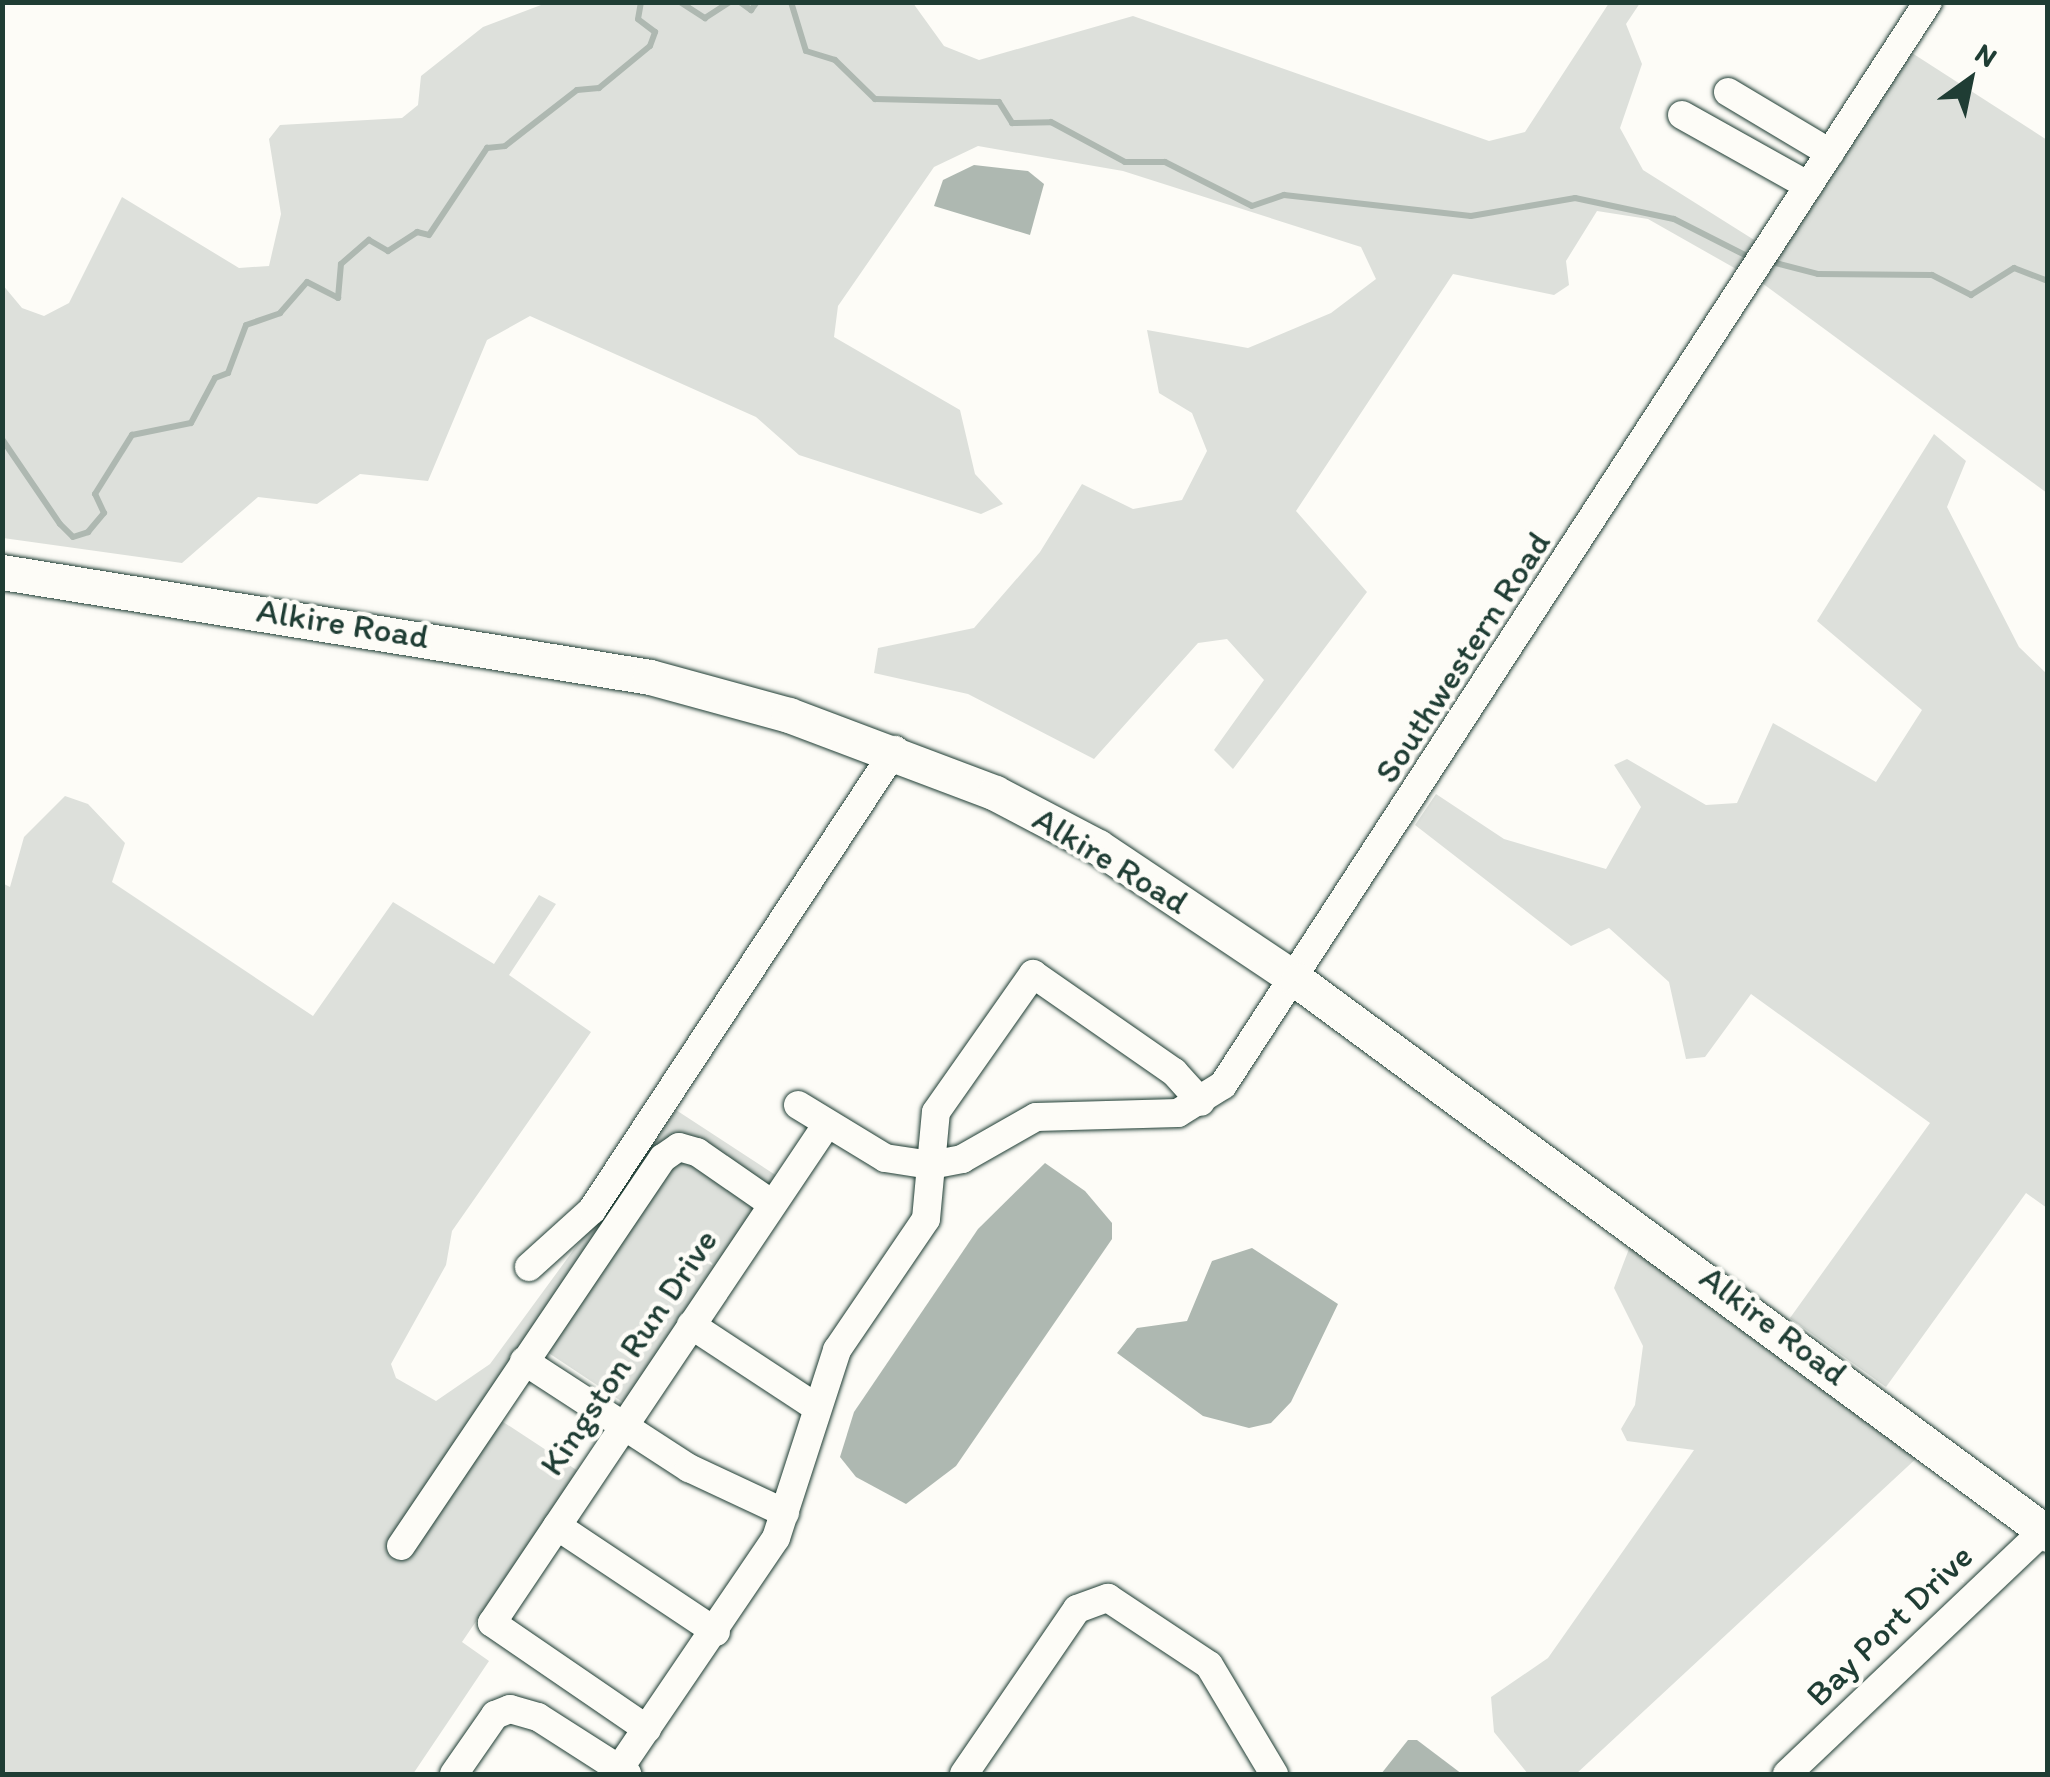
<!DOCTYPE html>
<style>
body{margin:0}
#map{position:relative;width:2050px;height:1777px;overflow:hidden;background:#fdfcf7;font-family:Itim,sans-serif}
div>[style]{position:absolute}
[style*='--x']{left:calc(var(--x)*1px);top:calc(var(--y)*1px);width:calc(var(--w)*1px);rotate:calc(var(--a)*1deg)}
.green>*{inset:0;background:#dde0db}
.water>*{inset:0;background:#aeb8b1}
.stream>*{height:6px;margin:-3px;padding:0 3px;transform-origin:3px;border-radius:3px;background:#aeb8b1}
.roads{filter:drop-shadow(0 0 2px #1f3d34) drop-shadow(0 0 2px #1f3d34)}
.minor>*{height:28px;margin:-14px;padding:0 14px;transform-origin:14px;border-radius:14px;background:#fdfcf7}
.major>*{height:35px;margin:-17.5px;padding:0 17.5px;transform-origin:17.5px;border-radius:17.5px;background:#fdfcf7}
span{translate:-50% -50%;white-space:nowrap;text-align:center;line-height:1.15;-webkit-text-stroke:9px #fdfcf7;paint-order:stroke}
.street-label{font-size:35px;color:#1f3d34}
.frame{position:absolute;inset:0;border:5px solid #1f3d34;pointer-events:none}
.north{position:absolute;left:1920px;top:30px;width:100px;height:100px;-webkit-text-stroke:8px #fdfcf7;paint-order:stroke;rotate:33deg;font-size:28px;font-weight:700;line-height:40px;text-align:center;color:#1f3d34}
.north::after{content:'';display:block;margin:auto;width:35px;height:45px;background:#1f3d34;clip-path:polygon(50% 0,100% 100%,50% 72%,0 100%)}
</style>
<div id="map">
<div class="green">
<div style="clip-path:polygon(549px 2px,913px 3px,944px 46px,979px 60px,1133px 16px,1489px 141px,1525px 132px,1609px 3px,1640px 3px,1626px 24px,1642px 64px,1620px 128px,1643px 170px,1759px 243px,1738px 270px,1648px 219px,1597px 211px,1566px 261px,1569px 285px,1554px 295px,1453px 274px,1296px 511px,1367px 592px,1233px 769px,1214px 750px,1264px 680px,1227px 639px,1198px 643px,1094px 759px,968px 694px,874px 673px,878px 648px,974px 628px,1040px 552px,1082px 484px,1133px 509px,1182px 500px,1207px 451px,1192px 413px,1159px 393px,1147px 330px,1248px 348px,1331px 313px,1376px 279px,1361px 247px,1123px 171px,978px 146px,934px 167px,838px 306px,834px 337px,960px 410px,975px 474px,1003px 504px,981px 514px,799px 455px,756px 417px,530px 316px,487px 340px,428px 481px,360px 474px,317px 504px,258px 497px,182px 563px,3px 538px,2px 284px,22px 308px,44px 316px,69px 303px,122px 197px,239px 268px,269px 266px,281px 214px,269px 139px,280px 125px,402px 118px,418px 105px,421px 76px,483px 27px)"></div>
<div style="clip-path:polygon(1912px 53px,2047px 140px,2047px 493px,1762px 283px)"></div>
<div style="clip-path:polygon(1934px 434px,1966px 461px,1947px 507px,2019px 647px,2047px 674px,2047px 1208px,2026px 1193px,1886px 1387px,1790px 1318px,1930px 1123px,1751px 994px,1705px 1057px,1686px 1059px,1669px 982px,1609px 928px,1571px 946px,1415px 825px,1436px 794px,1504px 839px,1606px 869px,1641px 807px,1614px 765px,1627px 759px,1706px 805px,1737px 803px,1773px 723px,1876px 782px,1922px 710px,1817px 621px)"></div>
<div style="clip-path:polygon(65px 796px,88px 804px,125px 843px,112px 882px,313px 1016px,393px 902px,494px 964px,539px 895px,556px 904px,509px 975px,591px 1032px,452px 1231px,446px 1265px,391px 1364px,396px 1378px,436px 1401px,490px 1364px,676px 1110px,780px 1178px,627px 1405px,529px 1340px,485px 1410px,578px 1471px,462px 1642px,489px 1661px,413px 1774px,3px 1774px,2px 883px,10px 887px,24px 837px)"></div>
<div style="clip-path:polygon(1632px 1241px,1920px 1455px,1576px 1774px,1528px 1774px,1494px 1732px,1491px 1697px,1548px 1658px,1694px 1450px,1627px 1441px,1621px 1429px,1635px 1405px,1643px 1346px,1614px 1288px)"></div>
</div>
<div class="water">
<div style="clip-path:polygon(974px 165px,1028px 171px,1044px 184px,1030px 235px,934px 206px,943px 180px)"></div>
<div style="clip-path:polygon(1045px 1163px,1085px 1191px,1112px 1223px,1112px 1239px,956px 1466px,906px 1504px,856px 1477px,840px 1457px,854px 1412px,978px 1229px)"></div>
<div style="clip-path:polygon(1252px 1248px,1338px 1304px,1291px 1402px,1271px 1423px,1249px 1428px,1203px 1416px,1117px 1353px,1137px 1328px,1187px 1321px,1212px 1261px)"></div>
<div style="clip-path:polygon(1408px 1740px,1417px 1740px,1462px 1774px,1381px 1774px)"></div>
</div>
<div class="stream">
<div style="--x:680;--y:2;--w:30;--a:33"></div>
<div style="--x:705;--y:18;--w:30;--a:-33"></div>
<div style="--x:740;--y:2;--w:14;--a:36"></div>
<div style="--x:751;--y:10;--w:10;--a:-53"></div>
<div style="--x:791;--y:2;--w:51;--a:73"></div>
<div style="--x:806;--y:51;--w:30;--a:17"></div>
<div style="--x:835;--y:60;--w:56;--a:44.3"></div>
<div style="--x:875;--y:99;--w:124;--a:1.4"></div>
<div style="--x:999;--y:102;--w:25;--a:58"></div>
<div style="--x:1012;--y:123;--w:39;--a:-1"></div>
<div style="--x:1051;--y:122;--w:84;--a:28.4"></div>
<div style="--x:1125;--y:162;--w:40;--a:0"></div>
<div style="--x:1165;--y:162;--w:97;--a:26.8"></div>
<div style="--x:1252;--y:206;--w:34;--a:-19"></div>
<div style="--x:1284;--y:195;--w:188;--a:6.4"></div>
<div style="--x:1471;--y:216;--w:106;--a:-9.8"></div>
<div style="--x:1575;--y:198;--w:101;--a:12"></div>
<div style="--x:1674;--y:219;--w:80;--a:26.9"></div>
<div style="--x:1776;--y:263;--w:43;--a:14.7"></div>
<div style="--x:1818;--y:274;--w:114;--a:0.5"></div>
<div style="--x:1932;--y:275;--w:44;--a:27.1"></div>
<div style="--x:1971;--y:295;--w:51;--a:-32.1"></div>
<div style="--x:2014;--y:268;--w:36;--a:21"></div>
<div style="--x:2;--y:439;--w:103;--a:55.7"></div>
<div style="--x:60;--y:524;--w:18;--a:45"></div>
<div style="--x:73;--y:537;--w:16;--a:-18"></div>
<div style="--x:88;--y:532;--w:25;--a:-50"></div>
<div style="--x:104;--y:513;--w:21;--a:-115"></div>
<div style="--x:95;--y:494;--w:70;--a:-57.9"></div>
<div style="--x:132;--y:435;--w:60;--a:-11.5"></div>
<div style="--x:191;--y:423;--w:51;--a:-61.9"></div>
<div style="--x:215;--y:378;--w:14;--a:-21"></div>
<div style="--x:228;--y:373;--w:51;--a:-69.4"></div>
<div style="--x:246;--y:325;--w:36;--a:-19"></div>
<div style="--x:280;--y:313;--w:41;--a:-48.9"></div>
<div style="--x:307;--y:282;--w:35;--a:27"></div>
<div style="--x:338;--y:298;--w:34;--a:-85"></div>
<div style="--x:341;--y:264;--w:37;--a:-41"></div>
<div style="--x:369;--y:240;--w:22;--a:30"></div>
<div style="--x:388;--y:251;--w:35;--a:-33"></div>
<div style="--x:417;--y:232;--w:12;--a:14"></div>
<div style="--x:429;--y:235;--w:105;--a:-56.3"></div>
<div style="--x:487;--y:148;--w:18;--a:-6"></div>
<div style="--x:505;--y:146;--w:91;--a:-37.9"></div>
<div style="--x:577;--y:90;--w:22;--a:-5"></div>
<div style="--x:599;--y:88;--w:66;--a:-39.5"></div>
<div style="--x:650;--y:46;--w:15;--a:-70"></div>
<div style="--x:655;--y:32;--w:21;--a:-143"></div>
<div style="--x:638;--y:19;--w:17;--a:-80"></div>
</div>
<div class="roads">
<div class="minor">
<div style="--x:1728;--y:92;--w:119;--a:30.9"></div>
<div style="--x:1682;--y:115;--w:145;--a:29.2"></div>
<div style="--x:798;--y:1105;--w:102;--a:31.3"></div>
<div style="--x:885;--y:1158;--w:47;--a:8.7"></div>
<div style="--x:931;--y:1165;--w:32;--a:-11"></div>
<div style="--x:962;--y:1159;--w:85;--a:-29.6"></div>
<div style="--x:1036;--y:1117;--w:142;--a:-1.6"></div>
<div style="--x:1178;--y:1113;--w:53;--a:-31.9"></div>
<div style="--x:1223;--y:1085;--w:1292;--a:-56.94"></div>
<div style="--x:529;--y:1267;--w:85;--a:-42.1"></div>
<div style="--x:592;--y:1210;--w:551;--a:-56.63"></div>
<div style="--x:691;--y:1325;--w:146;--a:33.3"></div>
<div style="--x:524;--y:1361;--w:197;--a:33"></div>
<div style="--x:689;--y:1468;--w:106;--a:25.1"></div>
<div style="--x:557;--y:1526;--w:191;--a:33.7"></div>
<div style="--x:401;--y:1546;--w:468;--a:-56"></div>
<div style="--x:663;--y:1158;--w:19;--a:-35"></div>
<div style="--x:679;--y:1147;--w:19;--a:16"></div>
<div style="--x:697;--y:1152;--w:91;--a:34.7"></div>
<div style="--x:647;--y:1729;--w:188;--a:-145.6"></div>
<div style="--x:492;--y:1623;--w:601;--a:-56.12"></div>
<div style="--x:619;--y:1769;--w:279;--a:-55.8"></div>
<div style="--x:776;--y:1538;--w:198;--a:-72"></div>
<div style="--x:837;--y:1350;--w:158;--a:-55.8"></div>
<div style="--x:926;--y:1219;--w:107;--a:-84.7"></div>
<div style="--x:936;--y:1112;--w:169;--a:-54.9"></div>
<div style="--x:1033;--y:974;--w:172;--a:34.8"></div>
<div style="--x:1174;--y:1072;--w:40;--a:48"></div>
<div style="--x:454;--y:1774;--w:72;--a:-55.2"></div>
<div style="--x:495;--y:1715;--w:16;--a:-22"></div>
<div style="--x:510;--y:1709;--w:29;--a:16"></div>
<div style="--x:538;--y:1717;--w:106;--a:32.6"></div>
<div style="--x:964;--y:1774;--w:200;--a:-55.6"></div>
<div style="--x:1077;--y:1609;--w:33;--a:-20"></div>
<div style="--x:1108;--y:1598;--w:121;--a:33.6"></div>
<div style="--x:1209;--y:1665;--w:127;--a:59.2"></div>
<div style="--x:1787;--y:1774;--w:353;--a:-43.5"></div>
</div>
<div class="major">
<div style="--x:2;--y:572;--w:656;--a:9.2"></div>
<div style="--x:650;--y:677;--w:144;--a:15.3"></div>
<div style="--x:789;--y:715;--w:220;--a:20.7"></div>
<div style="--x:995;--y:793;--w:116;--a:27.7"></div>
<div style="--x:1098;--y:847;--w:241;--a:33.8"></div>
<div style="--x:1298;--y:981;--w:932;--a:36.4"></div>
</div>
</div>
<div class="street-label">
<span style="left:343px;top:623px;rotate:9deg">Alkire Road</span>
<span style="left:1462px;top:657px;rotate:-57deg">Southwestern Road</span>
<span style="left:1111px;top:860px;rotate:31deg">Alkire Road</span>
<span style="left:1774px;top:1325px;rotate:37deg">Alkire Road</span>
<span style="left:628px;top:1352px;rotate:-56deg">Kingston Run Drive</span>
<span style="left:1889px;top:1625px;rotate:-44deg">Bay Port Drive</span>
</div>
<div class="frame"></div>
<div class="north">N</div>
</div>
